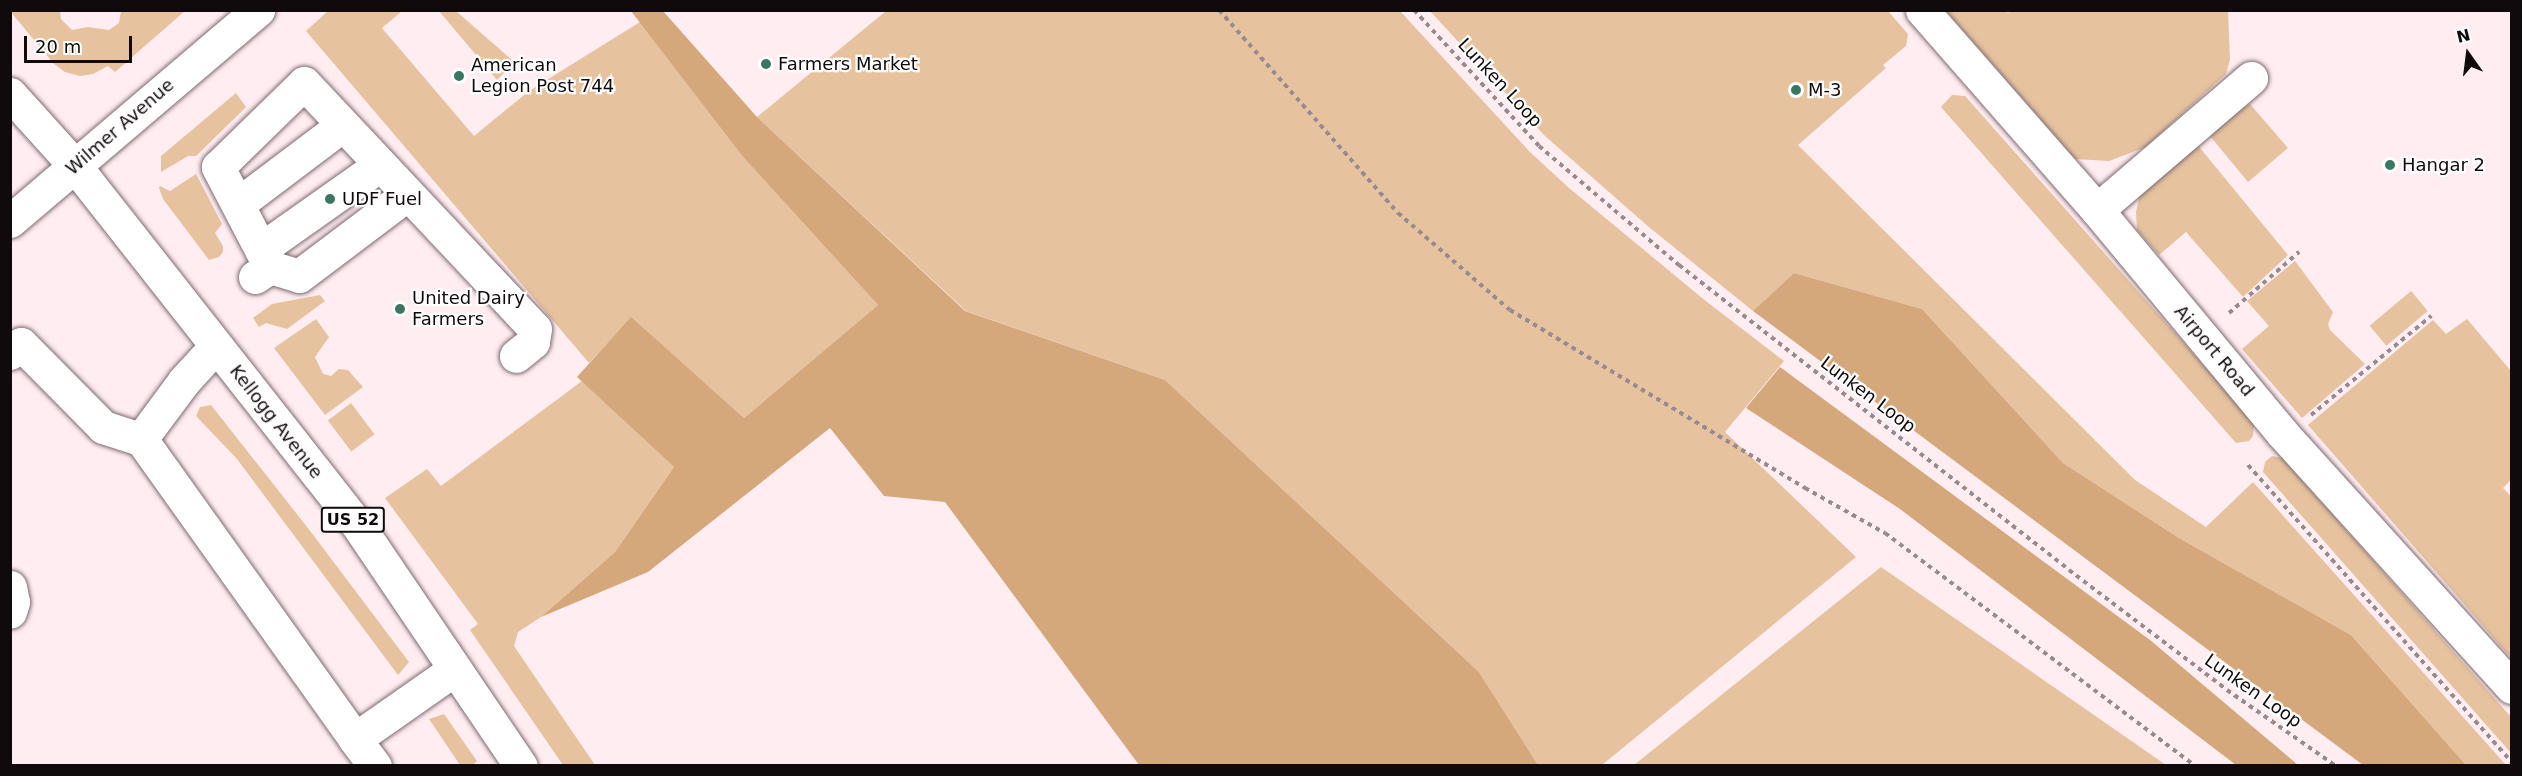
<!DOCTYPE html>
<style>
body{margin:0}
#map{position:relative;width:2522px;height:776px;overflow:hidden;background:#ffedf2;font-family:"DejaVu Sans",sans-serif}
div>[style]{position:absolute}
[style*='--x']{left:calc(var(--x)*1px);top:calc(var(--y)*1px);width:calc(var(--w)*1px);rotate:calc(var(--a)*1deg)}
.green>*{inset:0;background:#e6c29f;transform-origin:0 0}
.forest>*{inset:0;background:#d4a87a}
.path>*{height:4px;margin-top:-2px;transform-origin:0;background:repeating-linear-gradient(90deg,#988b8f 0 4.5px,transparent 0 9px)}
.roads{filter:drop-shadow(0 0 2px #7e6b71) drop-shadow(0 0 2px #7e6b71)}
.minor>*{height:33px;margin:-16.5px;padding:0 16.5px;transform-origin:16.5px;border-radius:16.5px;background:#fff}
.major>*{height:33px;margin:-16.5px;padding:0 16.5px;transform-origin:16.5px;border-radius:16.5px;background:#fff}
.dots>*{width:16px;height:16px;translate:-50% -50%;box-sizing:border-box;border:3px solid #fff;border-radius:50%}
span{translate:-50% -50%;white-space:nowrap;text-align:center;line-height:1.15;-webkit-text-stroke:4.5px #fff;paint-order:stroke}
.shield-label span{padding:2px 4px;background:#fff;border:2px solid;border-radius:4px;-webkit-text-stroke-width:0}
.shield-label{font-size:16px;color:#110a0c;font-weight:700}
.poi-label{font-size:18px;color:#110a0c}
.left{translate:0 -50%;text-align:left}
.street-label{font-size:18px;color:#110a0c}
.frame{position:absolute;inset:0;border:12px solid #110a0c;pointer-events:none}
.north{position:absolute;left:2438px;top:24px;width:60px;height:60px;-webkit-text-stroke:4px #fff;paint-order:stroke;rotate:346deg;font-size:16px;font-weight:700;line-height:24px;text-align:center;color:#110a0c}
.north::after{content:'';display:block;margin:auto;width:21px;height:27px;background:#110a0c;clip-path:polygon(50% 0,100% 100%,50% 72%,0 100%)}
.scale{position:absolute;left:24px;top:36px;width:108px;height:27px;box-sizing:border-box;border:3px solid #110a0c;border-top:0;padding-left:8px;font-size:18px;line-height:21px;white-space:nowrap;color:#110a0c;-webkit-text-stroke:4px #fff;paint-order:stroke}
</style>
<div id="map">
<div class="green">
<div style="clip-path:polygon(2005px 10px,2008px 13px,2011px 10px,2228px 11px,2230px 60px,2226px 74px,2146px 147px,2109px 161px,2075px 159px,1946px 11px)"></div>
<div style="clip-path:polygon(10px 11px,60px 11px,61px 19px,72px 30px,88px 27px,109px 30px,119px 23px,121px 11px,185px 11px,115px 72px,108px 66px,93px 74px,80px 76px,65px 72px,54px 64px)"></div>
<div style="clip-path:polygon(328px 11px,402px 11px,382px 28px,474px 136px,529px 91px,640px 22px,743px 157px,878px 305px,744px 418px,631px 318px,589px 363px,306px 31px)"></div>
<div style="clip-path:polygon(439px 11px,456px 11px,513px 61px,505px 67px,505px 72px,497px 80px)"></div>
<div style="clip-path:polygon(886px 11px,1400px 11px,1530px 152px,1569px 188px,1707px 302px,1784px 361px,1725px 432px,1856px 557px,1602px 765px,1538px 765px,1479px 672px,1165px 380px,966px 311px,757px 117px)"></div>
<div style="clip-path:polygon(1430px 11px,1888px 11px,1908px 34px,1906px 46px,1883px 65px,1886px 68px,1798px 145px,2135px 480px,2206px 527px,2253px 482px,2506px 765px,2466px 765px,2351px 635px,2179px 538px,2063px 463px,1922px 309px,1794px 273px,1753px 311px,1650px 228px,1545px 136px)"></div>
<div style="clip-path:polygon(236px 93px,246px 107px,196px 156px,188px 156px,161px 172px,161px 156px)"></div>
<div style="clip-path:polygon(1952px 95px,1965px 96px,2254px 422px,2253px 436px,2249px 441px,2236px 443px,1941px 107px)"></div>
<div style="clip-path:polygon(2250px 104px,2288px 148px,2248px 182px,2205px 130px)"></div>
<div style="clip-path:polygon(2191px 137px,2288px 255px,2243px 297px,2186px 232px,2159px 255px,2137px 230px,2136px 212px,2141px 190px)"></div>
<div style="clip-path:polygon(196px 174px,222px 224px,215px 233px,223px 246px,223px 252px,219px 257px,209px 260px,163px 199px,159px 188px,160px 186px,170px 191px)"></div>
<div style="clip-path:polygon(2295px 261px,2333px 312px,2328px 324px,2330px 330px,2365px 364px,2302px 418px,2242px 349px,2269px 326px,2247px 301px)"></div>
<div style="left:2411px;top:291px;width:26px;height:54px;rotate:50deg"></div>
<div style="clip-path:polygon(320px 295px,325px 301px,287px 329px,266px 323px,259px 327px,253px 318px,272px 304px)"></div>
<div style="clip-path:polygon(316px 319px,329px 337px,315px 357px,323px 374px,331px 376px,339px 369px,348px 370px,363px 387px,325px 415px,274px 348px)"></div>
<div style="clip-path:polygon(2467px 319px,2511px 371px,2511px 480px,2503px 488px,2512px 497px,2511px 658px,2308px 425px,2433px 320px,2446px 334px)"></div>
<div style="clip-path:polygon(582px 381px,674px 467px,615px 552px,541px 617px,518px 632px,514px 646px,595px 765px,563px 765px,470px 630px,478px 624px,385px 498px,427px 469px,441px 486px)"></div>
<div style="left:351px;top:403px;width:39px;height:29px;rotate:53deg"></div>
<div style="clip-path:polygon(211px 405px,311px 532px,409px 662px,398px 675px,237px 459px,196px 416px,200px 407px)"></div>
<div style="clip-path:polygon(2272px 456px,2283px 458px,2511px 717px,2511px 753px,2263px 472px,2265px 462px)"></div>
<div style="clip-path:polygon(1881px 567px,2166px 765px,1634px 765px)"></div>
<div style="clip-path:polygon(444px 714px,477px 761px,473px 765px,460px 765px,429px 719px)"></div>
</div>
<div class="forest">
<div style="clip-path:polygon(631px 11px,663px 11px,757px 117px,965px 311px,1165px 380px,1479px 672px,1538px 765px,1139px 765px,945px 502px,884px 496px,830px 428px,648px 572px,541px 617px,615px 552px,674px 467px,577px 377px,631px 317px,744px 418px,878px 305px,743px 157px)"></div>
<div style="clip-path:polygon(1794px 273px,1922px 309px,2063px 463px,2179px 538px,2351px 635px,2466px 765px,2363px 765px,1753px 311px)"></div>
<div style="clip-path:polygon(1780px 367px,2150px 640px,2298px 765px,2236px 765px,1900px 509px,1746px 408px)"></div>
</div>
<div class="path">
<div style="--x:1219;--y:10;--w:271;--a:48.6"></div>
<div style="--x:1398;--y:213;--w:148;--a:40.9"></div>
<div style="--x:1510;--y:310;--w:345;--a:31.1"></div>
<div style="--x:1805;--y:488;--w:92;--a:29.4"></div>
<div style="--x:1885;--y:533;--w:388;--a:36.9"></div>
<div style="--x:1414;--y:10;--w:185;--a:47.4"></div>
<div style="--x:1539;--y:146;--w:184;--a:40.4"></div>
<div style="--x:1679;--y:265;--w:495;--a:38"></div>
<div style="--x:2069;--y:570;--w:198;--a:37.2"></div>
<div style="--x:2227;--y:690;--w:133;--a:34.9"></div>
<div style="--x:2229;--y:313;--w:93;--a:-41.1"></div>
<div style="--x:2311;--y:415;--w:156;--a:-39.5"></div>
<div style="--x:2248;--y:465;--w:397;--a:48.4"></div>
</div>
<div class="roads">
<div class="minor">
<div style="--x:1922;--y:10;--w:266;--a:48.8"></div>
<div style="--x:2097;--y:210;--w:291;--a:50.3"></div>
<div style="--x:2283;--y:434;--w:341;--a:47.9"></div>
<div style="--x:238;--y:204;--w:131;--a:-37"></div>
<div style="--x:2097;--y:210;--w:203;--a:-40.6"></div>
<div style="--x:10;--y:221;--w:326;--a:-40.4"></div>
<div style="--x:261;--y:249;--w:146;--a:-35.2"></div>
<div style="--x:270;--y:267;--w:30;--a:17"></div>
<div style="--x:299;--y:276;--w:136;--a:-37"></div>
<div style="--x:255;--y:277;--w:18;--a:-34"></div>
<div style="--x:270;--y:267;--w:113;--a:-117.5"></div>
<div style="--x:218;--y:167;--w:120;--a:-44.3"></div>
<div style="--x:304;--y:83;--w:337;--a:46.8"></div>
<div style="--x:535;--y:329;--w:13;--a:99"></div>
<div style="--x:533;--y:342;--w:22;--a:141"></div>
<div style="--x:10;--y:353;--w:14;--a:-39"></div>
<div style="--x:21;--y:344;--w:117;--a:45.3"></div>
<div style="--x:103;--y:427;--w:40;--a:18"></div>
<div style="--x:141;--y:439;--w:369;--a:54.5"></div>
<div style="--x:141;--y:439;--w:72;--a:-53.4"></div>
<div style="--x:184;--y:381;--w:47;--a:-47.6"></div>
<div style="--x:10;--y:587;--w:15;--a:79"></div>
<div style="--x:13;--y:602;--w:10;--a:107"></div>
<div style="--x:375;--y:766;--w:34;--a:-127"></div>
<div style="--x:355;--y:739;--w:122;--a:-35"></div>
</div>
<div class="major">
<div style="--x:10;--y:94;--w:97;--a:47.9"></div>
<div style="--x:75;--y:166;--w:463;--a:51.8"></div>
<div style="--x:361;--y:530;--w:285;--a:55.9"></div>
</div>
</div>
<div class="dots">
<div style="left:766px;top:64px;background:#3a7763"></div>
<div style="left:459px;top:76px;background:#3a7763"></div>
<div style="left:1796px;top:90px;background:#3a7763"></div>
<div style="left:2390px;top:165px;background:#3a7763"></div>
<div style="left:330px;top:199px;background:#3a7763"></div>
<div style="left:400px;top:309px;background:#3a7763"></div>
</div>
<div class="shield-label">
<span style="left:353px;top:520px">US 52</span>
</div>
<div class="poi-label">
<span class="left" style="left:778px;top:64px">Farmers Market</span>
<span class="left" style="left:471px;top:76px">American<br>Legion Post 744</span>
<span class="left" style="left:1808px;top:90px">M-3</span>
<span class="left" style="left:2402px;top:165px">Hangar 2</span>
<span class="left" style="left:342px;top:199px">UDF Fuel</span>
<span class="left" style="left:412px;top:309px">United Dairy<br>Farmers</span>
</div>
<div class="street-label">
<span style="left:1500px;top:83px;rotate:47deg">Lunken Loop</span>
<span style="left:120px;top:127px;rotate:-41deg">Wilmer Avenue</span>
<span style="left:2214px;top:351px;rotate:50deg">Airport Road</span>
<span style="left:1868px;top:395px;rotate:37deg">Lunken Loop</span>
<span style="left:276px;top:422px;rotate:52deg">Kellogg Avenue</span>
<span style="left:2253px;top:691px;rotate:35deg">Lunken Loop</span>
</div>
<div class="frame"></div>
<div class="north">N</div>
<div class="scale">20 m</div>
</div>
